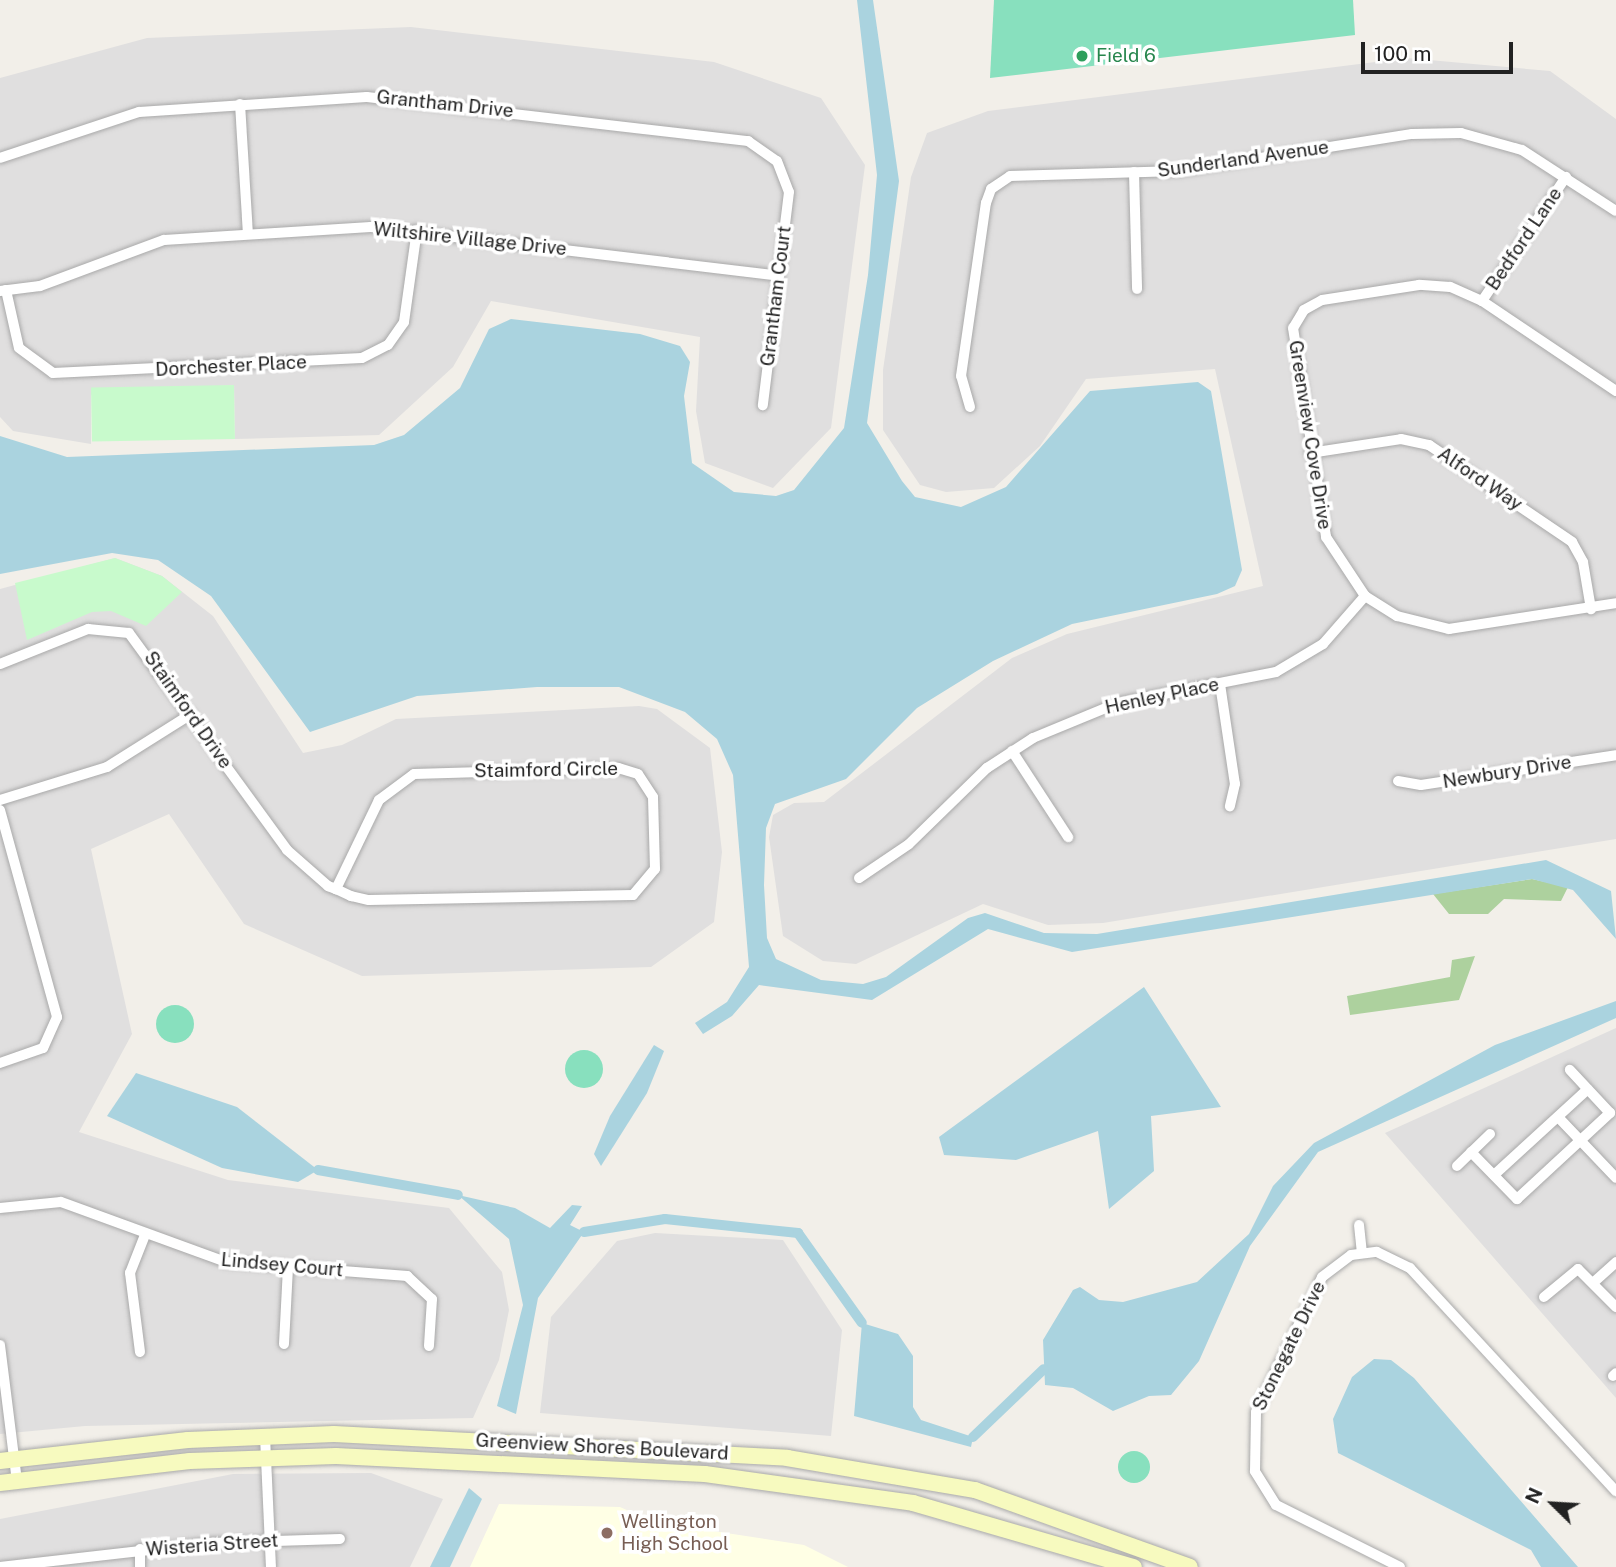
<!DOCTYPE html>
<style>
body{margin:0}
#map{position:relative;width:1616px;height:1567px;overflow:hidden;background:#f2efe9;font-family:"Public Sans",sans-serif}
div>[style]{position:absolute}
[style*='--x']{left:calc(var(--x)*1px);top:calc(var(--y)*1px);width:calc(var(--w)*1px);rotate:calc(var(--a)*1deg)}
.residential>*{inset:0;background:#e0dfdf}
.education>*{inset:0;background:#ffffe5}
.forest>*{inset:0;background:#add19e}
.park>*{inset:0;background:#c8facc;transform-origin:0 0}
.pitch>*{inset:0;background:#88e0be}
.round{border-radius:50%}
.water>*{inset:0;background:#aad3df}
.canal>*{height:10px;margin:-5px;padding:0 5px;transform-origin:5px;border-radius:5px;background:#aad3df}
.roads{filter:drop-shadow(0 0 2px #a9a9a9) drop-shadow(0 0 2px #a9a9a9)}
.street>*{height:10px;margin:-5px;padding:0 5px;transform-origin:5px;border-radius:5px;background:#fff}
.secondary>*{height:16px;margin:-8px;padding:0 8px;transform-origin:8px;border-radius:8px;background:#f7fabf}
.dots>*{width:19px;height:19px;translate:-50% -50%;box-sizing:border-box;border:4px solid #fff;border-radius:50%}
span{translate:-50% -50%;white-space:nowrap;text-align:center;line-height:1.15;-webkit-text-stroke:7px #fff;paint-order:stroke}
.leisure-label{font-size:19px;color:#27864d}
.left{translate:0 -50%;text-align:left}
.street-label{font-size:19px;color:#222}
.education-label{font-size:19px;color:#785e54}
.north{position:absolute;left:1518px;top:1469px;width:70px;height:70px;-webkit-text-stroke:5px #fff;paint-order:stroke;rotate:294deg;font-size:19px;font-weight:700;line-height:28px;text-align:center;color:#222}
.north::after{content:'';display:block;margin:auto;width:24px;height:32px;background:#222;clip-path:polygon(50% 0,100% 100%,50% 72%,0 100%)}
.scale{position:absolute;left:1361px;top:42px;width:152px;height:32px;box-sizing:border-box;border:4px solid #222;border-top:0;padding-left:9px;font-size:21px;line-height:24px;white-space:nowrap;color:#222;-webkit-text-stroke:5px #fff;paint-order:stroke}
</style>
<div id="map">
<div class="residential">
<div style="clip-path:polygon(411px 27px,714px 62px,821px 98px,865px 165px,831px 428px,773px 488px,705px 463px,696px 411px,700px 337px,491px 301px,453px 367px,379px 435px,235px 439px,234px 385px,91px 395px,91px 444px,13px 431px,0 417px,0 78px,147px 38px)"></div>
<div style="clip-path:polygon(1407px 58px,1550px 71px,1616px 119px,1616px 839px,1103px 923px,1048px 925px,983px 904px,856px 964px,823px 961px,783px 936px,769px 837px,773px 815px,794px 803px,824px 802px,1012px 658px,1067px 634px,1263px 586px,1215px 369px,1086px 379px,1040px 446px,994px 488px,946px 492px,920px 485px,883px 430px,883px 370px,911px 177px,927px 133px,988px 111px)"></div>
<div style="clip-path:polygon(115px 558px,162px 576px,213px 616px,303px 753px,342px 745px,396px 719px,639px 706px,657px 709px,710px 748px,722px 852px,714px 922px,651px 967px,362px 976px,244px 924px,169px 814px,91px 849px,132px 1034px,79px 1132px,228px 1180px,449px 1208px,502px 1272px,509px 1310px,499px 1360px,473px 1418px,85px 1426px,0 1434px,0 589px)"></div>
<div style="clip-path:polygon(1616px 1028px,1616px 1398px,1385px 1133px)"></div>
<div style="clip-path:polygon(655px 1233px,783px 1240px,842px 1330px,831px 1436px,540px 1413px,551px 1317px,617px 1241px)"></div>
<div style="clip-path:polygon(371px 1473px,443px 1499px,410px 1567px,0 1567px,0 1519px,233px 1474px)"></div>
</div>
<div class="education">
<div style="clip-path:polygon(499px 1504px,620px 1507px,654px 1522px,804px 1545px,848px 1567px,470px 1567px)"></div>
</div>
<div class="forest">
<div style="clip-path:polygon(1532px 879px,1568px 887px,1561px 901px,1504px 899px,1488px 914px,1449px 914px,1433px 894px)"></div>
<div style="clip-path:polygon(1475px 956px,1459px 1000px,1350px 1015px,1347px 996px,1450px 977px,1452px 960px)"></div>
</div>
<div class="park">
<div style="left:234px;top:385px;width:54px;height:143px;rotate:89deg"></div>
<div style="clip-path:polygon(115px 558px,162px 576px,182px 592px,146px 626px,111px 611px,92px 612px,27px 640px,15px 583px)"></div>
</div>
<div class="pitch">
<div style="clip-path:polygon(994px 0,1353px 0,1355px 35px,990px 78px)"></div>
<div class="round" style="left:156px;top:1005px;width:38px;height:38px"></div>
<div class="round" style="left:565px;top:1050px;width:38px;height:38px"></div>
<div class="round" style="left:1118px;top:1451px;width:32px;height:32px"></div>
</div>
<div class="water">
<div style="clip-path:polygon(857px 0,873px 0,899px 181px,867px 423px,902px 481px,915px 497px,961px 507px,1006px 487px,1090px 391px,1198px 382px,1211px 391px,1242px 570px,1235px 586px,1217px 594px,1072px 624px,993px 661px,917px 708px,846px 779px,775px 804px,766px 828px,764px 885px,767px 938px,776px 959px,821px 980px,863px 984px,886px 977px,968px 918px,985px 913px,1044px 933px,1097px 934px,1546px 860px,1611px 891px,1616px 939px,1573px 890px,1532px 879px,1072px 952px,988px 929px,872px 1000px,759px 985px,732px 1016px,703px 1034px,695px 1023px,727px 1002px,749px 967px,733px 775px,717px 739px,685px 712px,619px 687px,537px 687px,417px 696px,310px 732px,211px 596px,158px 560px,112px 553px,0 574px,0 436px,67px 457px,374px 445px,404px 435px,460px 388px,489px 329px,511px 319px,640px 334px,680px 346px,690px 362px,684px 396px,692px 463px,734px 492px,776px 496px,794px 490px,844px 428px,868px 275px,877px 175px)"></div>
<div style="clip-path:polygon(1144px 987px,1221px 1107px,1151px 1116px,1154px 1171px,1109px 1209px,1098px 1131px,1016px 1160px,944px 1155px,939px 1137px)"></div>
<div style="clip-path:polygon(1616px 1001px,1616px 1018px,1318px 1152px,1250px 1246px,1199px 1361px,1171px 1395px,1149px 1396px,1113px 1411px,1073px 1388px,1045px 1385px,1043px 1340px,1073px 1290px,1080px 1287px,1099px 1300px,1123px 1302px,1197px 1282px,1249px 1234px,1273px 1186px,1314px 1143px,1495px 1045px)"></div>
<div style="clip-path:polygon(654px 1045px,664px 1051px,647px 1093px,601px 1166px,594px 1154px,610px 1116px)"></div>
<div style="clip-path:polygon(136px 1073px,237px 1107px,318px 1170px,298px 1182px,222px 1168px,107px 1116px)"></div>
<div style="clip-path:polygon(458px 1195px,515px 1208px,550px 1228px,572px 1205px,582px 1206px,570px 1225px,584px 1232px,538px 1298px,516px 1414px,497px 1406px,523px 1305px,509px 1239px)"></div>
<div style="clip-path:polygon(862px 1323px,898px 1334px,913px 1356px,913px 1407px,921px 1420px,973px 1437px,971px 1447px,854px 1416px)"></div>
<div style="clip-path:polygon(1374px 1359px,1391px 1360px,1414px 1378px,1578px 1567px,1541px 1567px,1531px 1550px,1338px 1453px,1333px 1419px,1352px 1377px)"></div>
<div style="clip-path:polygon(469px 1488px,482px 1499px,450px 1567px,430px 1567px)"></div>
</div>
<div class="canal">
<div style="--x:318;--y:1170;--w:142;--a:10.1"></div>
<div style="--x:584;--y:1232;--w:82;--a:-9.1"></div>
<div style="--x:665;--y:1219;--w:134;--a:6"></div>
<div style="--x:798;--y:1233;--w:110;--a:54.6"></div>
<div style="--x:973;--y:1437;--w:98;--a:-43.8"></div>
</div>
<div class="roads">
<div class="street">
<div style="--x:240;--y:104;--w:130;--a:86.5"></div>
<div style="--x:0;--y:158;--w:146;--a:-18.3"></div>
<div style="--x:139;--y:112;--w:228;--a:-3.8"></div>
<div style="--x:367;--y:97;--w:384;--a:6.6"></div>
<div style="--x:748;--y:141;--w:35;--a:35"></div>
<div style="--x:777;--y:161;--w:33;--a:69"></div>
<div style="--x:789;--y:192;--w:215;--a:97"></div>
<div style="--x:1134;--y:172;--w:117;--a:88.5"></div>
<div style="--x:6;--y:290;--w:59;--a:77.4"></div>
<div style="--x:19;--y:348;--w:42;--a:36.3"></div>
<div style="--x:53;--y:373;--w:309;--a:-2.8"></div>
<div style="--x:362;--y:358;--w:29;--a:-27"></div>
<div style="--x:388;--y:345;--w:28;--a:-55"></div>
<div style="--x:404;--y:322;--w:93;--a:-82"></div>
<div style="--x:0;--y:291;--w:40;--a:-7.1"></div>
<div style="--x:40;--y:286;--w:132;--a:-20.4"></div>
<div style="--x:164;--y:240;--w:207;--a:-3.6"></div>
<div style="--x:371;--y:227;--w:411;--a:6.8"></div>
<div style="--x:1482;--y:301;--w:150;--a:-55.9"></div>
<div style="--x:1616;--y:391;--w:161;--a:-146.1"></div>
<div style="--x:1482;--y:301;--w:35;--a:-156"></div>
<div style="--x:1450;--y:287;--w:31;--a:-176"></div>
<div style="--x:1419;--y:285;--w:98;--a:171.2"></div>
<div style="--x:1322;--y:300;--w:21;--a:151"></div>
<div style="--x:1304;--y:310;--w:21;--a:121"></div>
<div style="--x:1293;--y:328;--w:212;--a:81"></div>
<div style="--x:1326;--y:537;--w:71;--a:56.5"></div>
<div style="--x:1365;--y:596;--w:38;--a:32"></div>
<div style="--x:1397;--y:616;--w:54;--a:14"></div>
<div style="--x:1449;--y:629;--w:169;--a:-8.8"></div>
<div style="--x:970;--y:407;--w:32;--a:-106"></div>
<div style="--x:961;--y:376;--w:175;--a:-81.8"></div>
<div style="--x:986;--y:203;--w:15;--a:-70"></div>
<div style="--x:991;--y:189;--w:23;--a:-34"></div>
<div style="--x:1010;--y:176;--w:168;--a:-1.7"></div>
<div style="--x:1178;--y:171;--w:237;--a:-9"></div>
<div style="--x:1412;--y:134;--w:49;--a:-1.2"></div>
<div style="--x:1461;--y:133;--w:63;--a:15.6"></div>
<div style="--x:1522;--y:150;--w:112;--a:33"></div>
<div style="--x:1310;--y:453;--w:92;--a:-8.7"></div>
<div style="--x:1401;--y:439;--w:29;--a:12"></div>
<div style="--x:1429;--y:445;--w:173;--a:34.1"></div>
<div style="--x:1572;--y:542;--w:23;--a:61"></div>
<div style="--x:1583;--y:562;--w:48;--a:80.3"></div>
<div style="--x:0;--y:664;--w:95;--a:-21.7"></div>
<div style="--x:88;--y:629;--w:41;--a:5.6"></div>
<div style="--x:129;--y:633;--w:268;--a:53.9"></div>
<div style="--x:287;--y:850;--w:55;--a:41.3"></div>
<div style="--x:328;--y:886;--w:9;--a:21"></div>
<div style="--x:336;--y:889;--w:17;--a:25"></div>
<div style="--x:351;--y:896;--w:18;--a:13"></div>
<div style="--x:369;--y:900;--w:264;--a:-1.1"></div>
<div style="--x:633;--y:895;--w:34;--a:-50"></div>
<div style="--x:655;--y:869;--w:72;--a:-91.6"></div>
<div style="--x:653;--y:797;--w:27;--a:-123"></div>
<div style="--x:638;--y:774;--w:21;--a:-163"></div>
<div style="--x:618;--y:768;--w:204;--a:178.3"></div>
<div style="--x:414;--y:774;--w:44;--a:143.4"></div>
<div style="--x:379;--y:800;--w:99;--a:115.8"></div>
<div style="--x:1220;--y:684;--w:101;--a:81.5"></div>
<div style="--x:1235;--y:784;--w:23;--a:103"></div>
<div style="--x:1012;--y:751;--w:103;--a:56.9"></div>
<div style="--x:1398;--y:781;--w:23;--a:10"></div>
<div style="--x:1421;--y:785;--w:197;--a:-8.7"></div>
<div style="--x:0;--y:800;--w:112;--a:-17.1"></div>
<div style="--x:107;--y:767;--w:99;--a:-32.2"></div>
<div style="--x:0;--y:810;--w:215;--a:74.6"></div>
<div style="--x:57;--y:1017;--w:34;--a:114"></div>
<div style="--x:43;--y:1048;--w:46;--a:160.8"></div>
<div style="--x:859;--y:878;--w:60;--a:-34.2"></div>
<div style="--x:909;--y:844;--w:109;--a:-44.3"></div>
<div style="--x:987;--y:768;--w:55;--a:-33.1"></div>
<div style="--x:1033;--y:738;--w:92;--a:-22.4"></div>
<div style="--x:1118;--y:703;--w:161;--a:-11.1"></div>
<div style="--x:1276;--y:672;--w:55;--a:-30.8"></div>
<div style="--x:1323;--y:644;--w:64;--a:-48.8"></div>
<div style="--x:1558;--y:1117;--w:84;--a:46.4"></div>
<div style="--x:1471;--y:1152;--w:66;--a:45.6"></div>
<div style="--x:1517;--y:1199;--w:127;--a:-42.8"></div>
<div style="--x:1610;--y:1113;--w:59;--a:-132.9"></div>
<div style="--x:1457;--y:1166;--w:46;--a:-44.1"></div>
<div style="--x:1494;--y:1175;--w:127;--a:-42.5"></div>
<div style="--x:0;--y:1208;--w:61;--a:-5.6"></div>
<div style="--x:61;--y:1202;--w:176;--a:20"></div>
<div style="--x:226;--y:1262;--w:182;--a:4.4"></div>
<div style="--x:407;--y:1276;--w:34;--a:43"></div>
<div style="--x:432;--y:1299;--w:47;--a:93.7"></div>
<div style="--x:1359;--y:1225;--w:27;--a:84"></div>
<div style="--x:1594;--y:1282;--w:30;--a:-42"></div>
<div style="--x:1544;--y:1297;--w:44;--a:-39.5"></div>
<div style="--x:1578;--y:1269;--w:54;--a:45"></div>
<div style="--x:284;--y:1344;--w:76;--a:-87"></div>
<div style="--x:0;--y:1345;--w:137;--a:82.9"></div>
<div style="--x:140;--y:1352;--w:80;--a:-97.2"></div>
<div style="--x:130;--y:1273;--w:41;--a:-68.5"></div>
<div style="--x:1613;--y:1376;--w:4;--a:-45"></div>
<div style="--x:265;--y:1436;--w:131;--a:87.4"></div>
<div style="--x:140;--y:1549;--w:18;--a:90"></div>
<div style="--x:0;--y:1567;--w:212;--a:-6.5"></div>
<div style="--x:211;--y:1543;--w:129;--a:-1.8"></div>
<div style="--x:1400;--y:1567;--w:139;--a:-153.4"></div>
<div style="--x:1276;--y:1505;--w:40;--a:-122"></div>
<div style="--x:1255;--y:1471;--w:59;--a:-89"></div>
<div style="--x:1256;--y:1412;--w:150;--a:-63.9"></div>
<div style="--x:1322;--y:1277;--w:36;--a:-37"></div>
<div style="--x:1351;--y:1255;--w:26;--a:-7"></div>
<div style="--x:1377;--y:1252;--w:37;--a:26"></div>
<div style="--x:1410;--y:1268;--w:304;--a:47.3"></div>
</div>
<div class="secondary">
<div style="--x:0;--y:1461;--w:189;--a:-6.4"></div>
<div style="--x:188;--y:1440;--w:146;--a:-2.4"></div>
<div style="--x:334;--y:1434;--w:454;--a:3"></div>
<div style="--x:787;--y:1458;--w:191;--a:9.7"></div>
<div style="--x:975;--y:1490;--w:228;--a:19.7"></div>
<div style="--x:0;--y:1483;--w:191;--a:-6.6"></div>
<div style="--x:190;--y:1461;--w:146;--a:-2"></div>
<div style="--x:336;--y:1456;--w:369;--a:2.8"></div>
<div style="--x:705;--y:1474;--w:210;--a:7.9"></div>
<div style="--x:913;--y:1503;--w:230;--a:16.2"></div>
</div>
</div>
<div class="dots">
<div style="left:1082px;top:56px;background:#2e9e5b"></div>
<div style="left:607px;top:1533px;background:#8d6e63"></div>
</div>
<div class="leisure-label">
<span class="left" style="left:1096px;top:56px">Field 6</span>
</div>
<div class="street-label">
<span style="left:445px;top:104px;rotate:6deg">Grantham Drive</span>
<span style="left:1243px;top:159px;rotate:-8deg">Sunderland Avenue</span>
<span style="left:470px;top:239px;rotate:6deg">Wiltshire Village Drive</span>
<span style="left:1524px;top:239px;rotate:-56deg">Bedford Lane</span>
<span style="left:776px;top:296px;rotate:-83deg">Grantham Court</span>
<span style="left:231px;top:366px;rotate:-3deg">Dorchester Place</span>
<span style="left:1310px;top:435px;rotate:81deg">Greenview Cove Drive</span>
<span style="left:1480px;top:479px;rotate:34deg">Alford Way</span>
<span style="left:1162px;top:696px;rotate:-12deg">Henley Place</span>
<span style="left:188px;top:710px;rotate:55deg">Staimford Drive</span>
<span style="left:546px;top:770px;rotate:-1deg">Staimford Circle</span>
<span style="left:1507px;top:772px;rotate:-9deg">Newbury Drive</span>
<span style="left:282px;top:1265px;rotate:5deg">Lindsey Court</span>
<span style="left:1289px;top:1346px;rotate:-64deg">Stonegate Drive</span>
<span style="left:602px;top:1447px;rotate:3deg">Greenview Shores Boulevard</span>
<span style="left:212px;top:1545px;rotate:-4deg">Wisteria Street</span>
</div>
<div class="education-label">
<span class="left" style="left:621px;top:1533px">Wellington<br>High School</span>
</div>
<div class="north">N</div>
<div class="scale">100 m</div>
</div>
